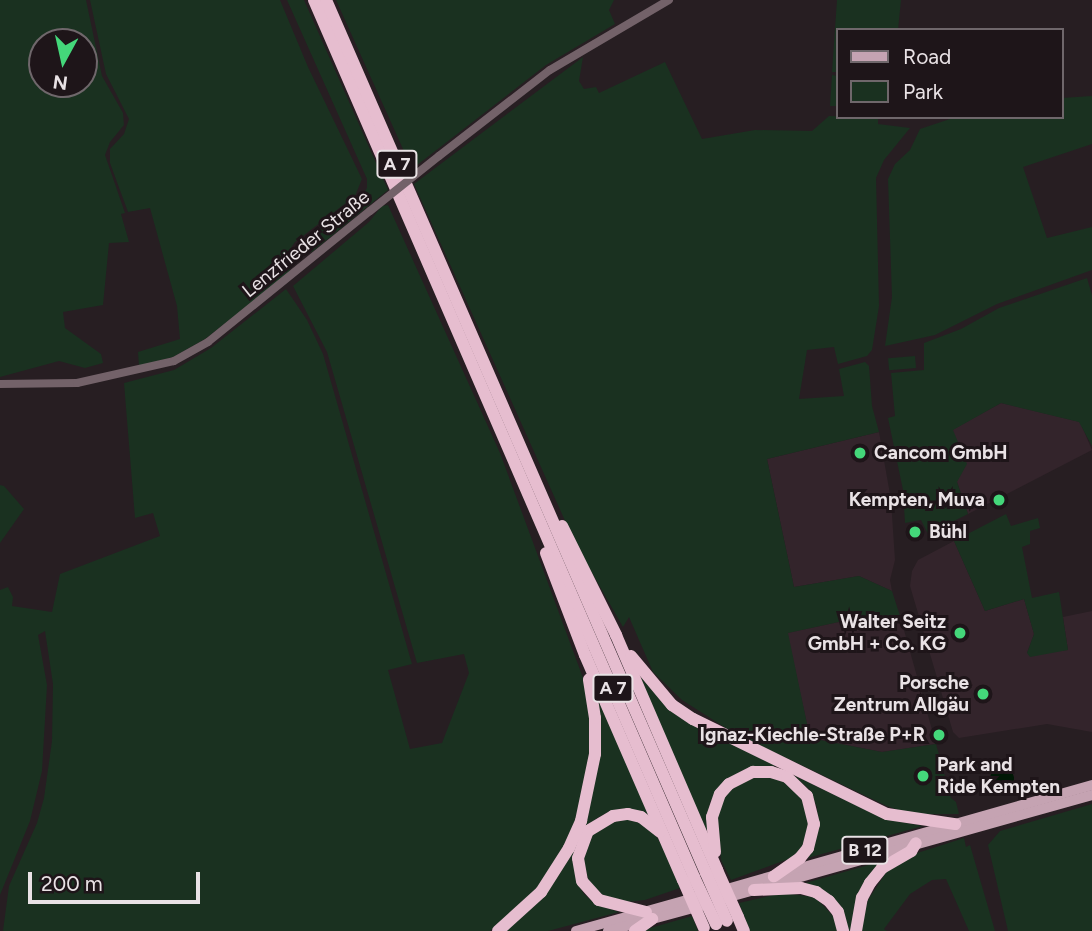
<!DOCTYPE html>
<meta charset="utf-8">
<style>
body{margin:0}
#map{position:relative;width:1092px;height:931px;overflow:hidden;background:#271e22;font-family:Figtree,sans-serif}
div>[style]{position:absolute}
[style*='--x']{left:calc(var(--x)*1px);top:calc(var(--y)*1px);width:calc(var(--w)*1px);rotate:calc(var(--a)*1deg)}
.built>*{inset:0;background:#33242b}
.green>*{inset:0;background:#1a3120;transform-origin:0 0}
.water>*{inset:0;background:#001805}
.round{border-radius:50%}
.tertiary>*{height:8px;margin:-4px;padding:0 4px;transform-origin:4px;border-radius:4px;background:#736269}
.primary>*{height:10px;margin:-5px;padding:0 5px;transform-origin:5px;border-radius:5px;background:#c5a3b2}
.motorway>*{height:12px;margin:-6px;padding:0 6px;transform-origin:6px;border-radius:6px;background:#e6bdcf}
.tertiary-bridge>*{height:8px;margin:-4px;padding:0 4px;transform-origin:4px;border-radius:4px;background:#736269}
.motorway-bridge>*{height:12px;margin:-6px;padding:0 6px;transform-origin:6px;border-radius:6px;background:#e6bdcf}
.dots>*{width:19px;height:19px;translate:-50% -50%;box-sizing:border-box;border:4px solid #1e1519;border-radius:50%}
span{translate:-50% -50%;white-space:nowrap;text-align:center;line-height:1.15;-webkit-text-stroke:6px #1e1519;paint-order:stroke}
.shield-label span{padding:2px 5px;background:#1e1519;border:2px solid;border-radius:5px;-webkit-text-stroke-width:0}
.shield-label{font-size:18px;color:#e9e2e5;font-weight:700}
.street-label{font-size:19px;color:#e9e2e5}
.poi-label{font-size:19px;color:#e9e2e5;font-weight:700}
.left{translate:0 -50%;text-align:left}
.right{translate:-100% -50%;text-align:right}
.legend{position:absolute;left:836px;top:28px;width:228px;height:91px;box-sizing:border-box;background:#1e1519;border:2px solid #6f676b;margin:0;padding:9px 12px;list-style:none;font-size:21px;color:#e9e2e5}
.legend li{display:flex;align-items:center;gap:14px;height:35px}
.legend b{width:35px;border:2px solid #6f676b}
.north{position:absolute;left:28px;top:28px;width:70px;height:70px;box-sizing:border-box;background:#1e1519;border:2px solid #6f676b;border-radius:50%;rotate:188deg;font-size:19px;font-weight:700;line-height:28px;text-align:center;color:#e9e2e5}
.north::after{content:'';display:block;margin:auto;width:24px;height:32px;background:#44d77a;clip-path:polygon(50% 0,100% 100%,50% 72%,0 100%)}
.scale{position:absolute;left:28px;top:872px;width:172px;height:32px;box-sizing:border-box;border:4px solid #e9e2e5;border-top:0;padding-left:9px;font-size:21px;line-height:24px;white-space:nowrap;color:#e9e2e5;-webkit-text-stroke:5px #1e1519;paint-order:stroke}
</style>
<div id="map">
<div class="built">
<div style="clip-path:polygon(1001px 403px,1080px 422px,1092px 450px,968px 514px,957px 482px,952px 430px)"></div>
<div style="clip-path:polygon(879px 432px,891px 500px,895px 560px,890px 580px,892px 591px,859px 576px,794px 587px,767px 459px)"></div>
<div style="clip-path:polygon(954px 541px,985px 611px,1024px 599px,1034px 634px,1027px 653px,1068px 650px,1063px 617px,1092px 611px,1092px 732px,1047px 724px,959px 738px,953px 732px,910px 586px,912px 571px,918px 560px)"></div>
<div style="clip-path:polygon(900px 616px,936px 744px,882px 752px,810px 738px,787px 633px,857px 618px)"></div>
</div>
<div class="green">
<div style="clip-path:polygon(evenodd,0 0,86px 0,102px 76px,123px 113px,124px 125px,110px 142px,105px 155px,125px 213px,121px 214px,129px 242px,109px 243px,103px 305px,63px 312px,65px 328px,101px 354px,103px 363px,85px 368px,59px 361px,0 377px,0 0,84px 42px,84px 84px,42px 84px,42px 42px,84px 42px)"></div>
<div style="clip-path:polygon(90px 0,280px 0,308px 67px,362px 179px,355px 196px,295px 242px,288px 252px,290px 271px,283px 278px,205px 339px,173px 357px,139px 366px,138px 352px,180px 339px,177px 306px,150px 208px,128px 212px,110px 163px,110px 149px,124px 134px,129px 119px,106px 74px)"></div>
<div style="clip-path:polygon(287px 0,304px 0,388px 190px,312px 252px,305px 250px,306px 240px,360px 198px,367px 188px,367px 179px)"></div>
<div style="clip-path:polygon(336px 0,614px 0,609px 10px,615px 24px,546px 65px,412px 169px)"></div>
<div style="clip-path:polygon(837px 0,901px 0,898px 30px,838px 30px,838px 72px,832px 72px)"></div>
<div style="clip-path:polygon(583px 57px,579px 81px,584px 89px,596px 87px,599px 93px,665px 62px,702px 139px,755px 130px,812px 131px,829px 116px,878px 117px,878px 124px,910px 128px,884px 160px,876px 178px,879px 306px,872px 350px,867px 356px,838px 364px,834px 347px,807px 350px,799px 399px,844px 396px,839px 369px,865px 362px,869px 366px,872px 406px,879px 432px,767px 459px,794px 587px,859px 576px,892px 591px,900px 616px,857px 618px,788px 633px,810px 738px,882px 752px,936px 744px,951px 798px,956px 802px,959px 814px,910px 814px,887px 806px,751px 741px,747px 732px,729px 730px,682px 700px,653px 672px,629px 617px,623px 627px,575px 543px,414px 184px)"></div>
<div style="clip-path:polygon(832px 75px,838px 76px,838px 106px,830px 106px)"></div>
<div style="clip-path:polygon(1092px 96px,1092px 144px,1023px 167px,1047px 238px,1092px 227px,1092px 270px,997px 304px,935px 335px,885px 346px,892px 297px,888px 179px,895px 164px,910px 150px,920px 129px,956px 117px,1062px 117px,1062px 98px)"></div>
<div style="clip-path:polygon(388px 205px,500px 453px,586px 686px,591px 719px,591px 754px,582px 804px,565px 846px,537px 889px,490px 931px,3px 931px,9px 886px,37px 823px,44px 798px,52px 741px,53px 684px,45px 631px,38px 635px,47px 685px,42px 771px,30px 821px,0 895px,0 590px,8px 587px,13px 597px,12px 606px,52px 612px,60px 574px,160px 536px,153px 513px,135px 518px,124px 383px,174px 370px,211px 348px,286px 289px,307px 320px,323px 354px,412px 664px,388px 670px,410px 749px,442px 743px,469px 673px,464px 654px,417px 663px,327px 352px,293px 286px,369px 222px,382px 206px)"></div>
<div style="clip-path:polygon(1087px 278px,1092px 295px,1092px 446px,1079px 422px,1001px 403px,953px 430px,967px 464px,957px 482px,968px 514px,928px 534px,921px 520px,905px 523px,903px 490px,888px 418px,895px 416px,891px 373px,924px 370px,924px 343px,961px 329px,999px 308px)"></div>
<div style="left:915px;top:356px;width:12px;height:27px;rotate:85deg"></div>
<div style="clip-path:polygon(0 485px,4px 486px,24px 509px,0 543px)"></div>
<div style="clip-path:polygon(1006px 514px,1011px 526px,1038px 518px,1040px 528px,1030px 531px,1030px 544px,1022px 547px,1032px 598px,1059px 592px,1068px 650px,1030px 657px,1027px 653px,1034px 634px,1024px 599px,985px 611px,954px 541px)"></div>
<div style="clip-path:polygon(638px 674px,667px 706px,776px 766px,748px 768px,726px 779px,710px 802px,706px 836px)"></div>
<div style="clip-path:polygon(595px 687px,650px 817px,610px 811px,597px 818px,584px 829px,573px 857px,577px 883px,584px 894px,595px 904px,619px 912px,548px 931px,504px 931px,524px 914px,585px 820px,599px 754px)"></div>
<div style="clip-path:polygon(793px 775px,885px 819px,923px 826px,804px 859px,818px 822px,817px 807px,809px 789px)"></div>
<div style="clip-path:polygon(754px 776px,770px 776px,784px 782px,801px 796px,809px 823px,802px 848px,791px 858px,731px 880px,721px 860px,717px 814px,725px 795px,734px 786px)"></div>
<div style="clip-path:polygon(1092px 804px,1092px 931px,1008px 931px,988px 845px,1000px 831px)"></div>
<div style="clip-path:polygon(627px 818px,650px 827px,662px 845px,680px 888px,645px 900px,617px 903px,591px 888px,582px 858px,592px 833px,603px 825px)"></div>
<div style="clip-path:polygon(964px 838px,966px 847px,970px 845px,995px 931px,969px 931px,946px 879px,932px 880px,910px 894px,884px 929px,887px 931px,860px 931px,868px 900px,887px 871px,911px 855px)"></div>
<div style="clip-path:polygon(886px 860px,852px 931px,847px 931px,843px 916px,802px 884px)"></div>
<div style="clip-path:polygon(782px 893px,815px 897px,835px 918px,838px 931px,750px 931px,739px 903px)"></div>
<div style="clip-path:polygon(692px 916px,698px 931px,644px 931px,647px 929px)"></div>
</div>
<div class="water">
<div class="round" style="left:990px;top:767px;width:24px;height:24px"></div>
</div>
<div class="tertiary">
<div style="--x:439;--y:156;--w:140;--a:-37.8"></div>
<div style="--x:550;--y:70;--w:138;--a:-30.5"></div>
<div style="--x:0;--y:384;--w:77;--a:-0.7"></div>
<div style="--x:77;--y:383;--w:99;--a:-12.8"></div>
<div style="--x:174;--y:361;--w:39;--a:-29"></div>
<div style="--x:208;--y:342;--w:208;--a:-39"></div>
</div>
<div class="primary">
<div style="--x:720;--y:891;--w:387;--a:-15.9"></div>
<div style="--x:722;--y:899;--w:384;--a:-15.7"></div>
<div style="--x:576;--y:931;--w:127;--a:-15.6"></div>
<div style="--x:608;--y:931;--w:95;--a:-15.2"></div>
</div>
<div class="motorway">
<div style="--x:314;--y:0;--w:956;--a:66.57"></div>
<div style="--x:326;--y:0;--w:952;--a:66.48"></div>
<div style="--x:562;--y:526;--w:122;--a:63.6"></div>
<div style="--x:616;--y:635;--w:256;--a:66.7"></div>
<div style="--x:546;--y:553;--w:109;--a:69.1"></div>
<div style="--x:585;--y:655;--w:245;--a:66.5"></div>
<div style="--x:631;--y:656;--w:64;--a:50.1"></div>
<div style="--x:672;--y:705;--w:25;--a:34"></div>
<div style="--x:693;--y:719;--w:216;--a:26.1"></div>
<div style="--x:887;--y:814;--w:69;--a:8.4"></div>
<div style="--x:715;--y:852;--w:35;--a:-95"></div>
<div style="--x:712;--y:817;--w:24;--a:-71"></div>
<div style="--x:720;--y:794;--w:13;--a:-48"></div>
<div style="--x:729;--y:784;--w:27;--a:-27"></div>
<div style="--x:753;--y:772;--w:18;--a:0"></div>
<div style="--x:771;--y:772;--w:17;--a:17"></div>
<div style="--x:787;--y:777;--w:28;--a:44"></div>
<div style="--x:807;--y:796;--w:29;--a:76"></div>
<div style="--x:814;--y:824;--w:25;--a:104"></div>
<div style="--x:808;--y:848;--w:13;--a:129"></div>
<div style="--x:800;--y:858;--w:32;--a:145"></div>
<div style="--x:754;--y:890;--w:47;--a:-2.4"></div>
<div style="--x:801;--y:888;--w:16;--a:15"></div>
<div style="--x:816;--y:892;--w:16;--a:35"></div>
<div style="--x:829;--y:901;--w:14;--a:51"></div>
<div style="--x:838;--y:912;--w:20;--a:75"></div>
<div style="--x:646;--y:912;--w:49;--a:-165.7"></div>
<div style="--x:599;--y:900;--w:25;--a:-132"></div>
<div style="--x:582;--y:881;--w:23;--a:-100"></div>
<div style="--x:578;--y:858;--w:29;--a:-70"></div>
<div style="--x:588;--y:831;--w:29;--a:-31"></div>
<div style="--x:613;--y:816;--w:15;--a:-8"></div>
<div style="--x:628;--y:814;--w:13;--a:13"></div>
<div style="--x:641;--y:817;--w:24;--a:38"></div>
<div style="--x:738;--y:917;--w:15;--a:67"></div>
<div style="--x:498;--y:931;--w:58;--a:-42.2"></div>
<div style="--x:541;--y:892;--w:52;--a:-57.5"></div>
<div style="--x:569;--y:848;--w:30;--a:-66"></div>
<div style="--x:581;--y:821;--w:68;--a:-78.2"></div>
<div style="--x:595;--y:754;--w:36;--a:-90"></div>
<div style="--x:595;--y:718;--w:39;--a:-99"></div>
<div style="--x:635;--y:931;--w:21;--a:-35"></div>
<div style="--x:856;--y:931;--w:34;--a:-80"></div>
<div style="--x:862;--y:898;--w:17;--a:-62"></div>
<div style="--x:870;--y:883;--w:19;--a:-51"></div>
<div style="--x:882;--y:868;--w:34;--a:-30"></div>
<div style="--x:911;--y:851;--w:9;--a:-58"></div>
</div>
<div class="tertiary-bridge">
<div style="--x:370;--y:211;--w:88;--a:-38.6"></div>
</div>
<div class="motorway-bridge">
<div style="--x:717;--y:870;--w:51;--a:65.9"></div>
<div style="--x:706;--y:873;--w:52;--a:66.4"></div>
<div style="--x:694;--y:877;--w:52;--a:64.9"></div>
<div style="--x:683;--y:880;--w:52;--a:66.4"></div>
</div>
<div class="dots">
<div style="left:860px;top:453px;background:#44d77a"></div>
<div style="left:999px;top:500px;background:#44d77a"></div>
<div style="left:915px;top:532px;background:#44d77a"></div>
<div style="left:960px;top:633px;background:#44d77a"></div>
<div style="left:983px;top:694px;background:#44d77a"></div>
<div style="left:939px;top:735px;background:#44d77a"></div>
<div style="left:923px;top:776px;background:#44d77a"></div>
</div>
<div class="shield-label">
<span style="left:397px;top:164px">A 7</span>
<span style="left:613px;top:688px">A 7</span>
<span style="left:865px;top:850px">B 12</span>
</div>
<div class="street-label">
<span style="left:306px;top:244px;rotate:-39deg">Lenzfrieder Straße</span>
</div>
<div class="poi-label">
<span class="left" style="left:874px;top:453px">Cancom GmbH</span>
<span class="right" style="left:985px;top:500px">Kempten, Muva</span>
<span class="left" style="left:929px;top:532px">Bühl</span>
<span class="right" style="left:946px;top:633px">Walter Seitz<br>GmbH + Co. KG</span>
<span class="right" style="left:969px;top:694px">Porsche<br>Zentrum Allgäu</span>
<span class="right" style="left:925px;top:735px">Ignaz-Kiechle-Straße P+R</span>
<span class="left" style="left:937px;top:776px">Park and<br>Ride Kempten</span>
</div>
<ul class="legend">
<li><b style="height:9px;background:#c5a3b2"></b>Road</li>
<li><b style="height:19px;background:#1a3120"></b>Park</li>
</ul>
<div class="north">N</div>
<div class="scale">200 m</div>
</div>
